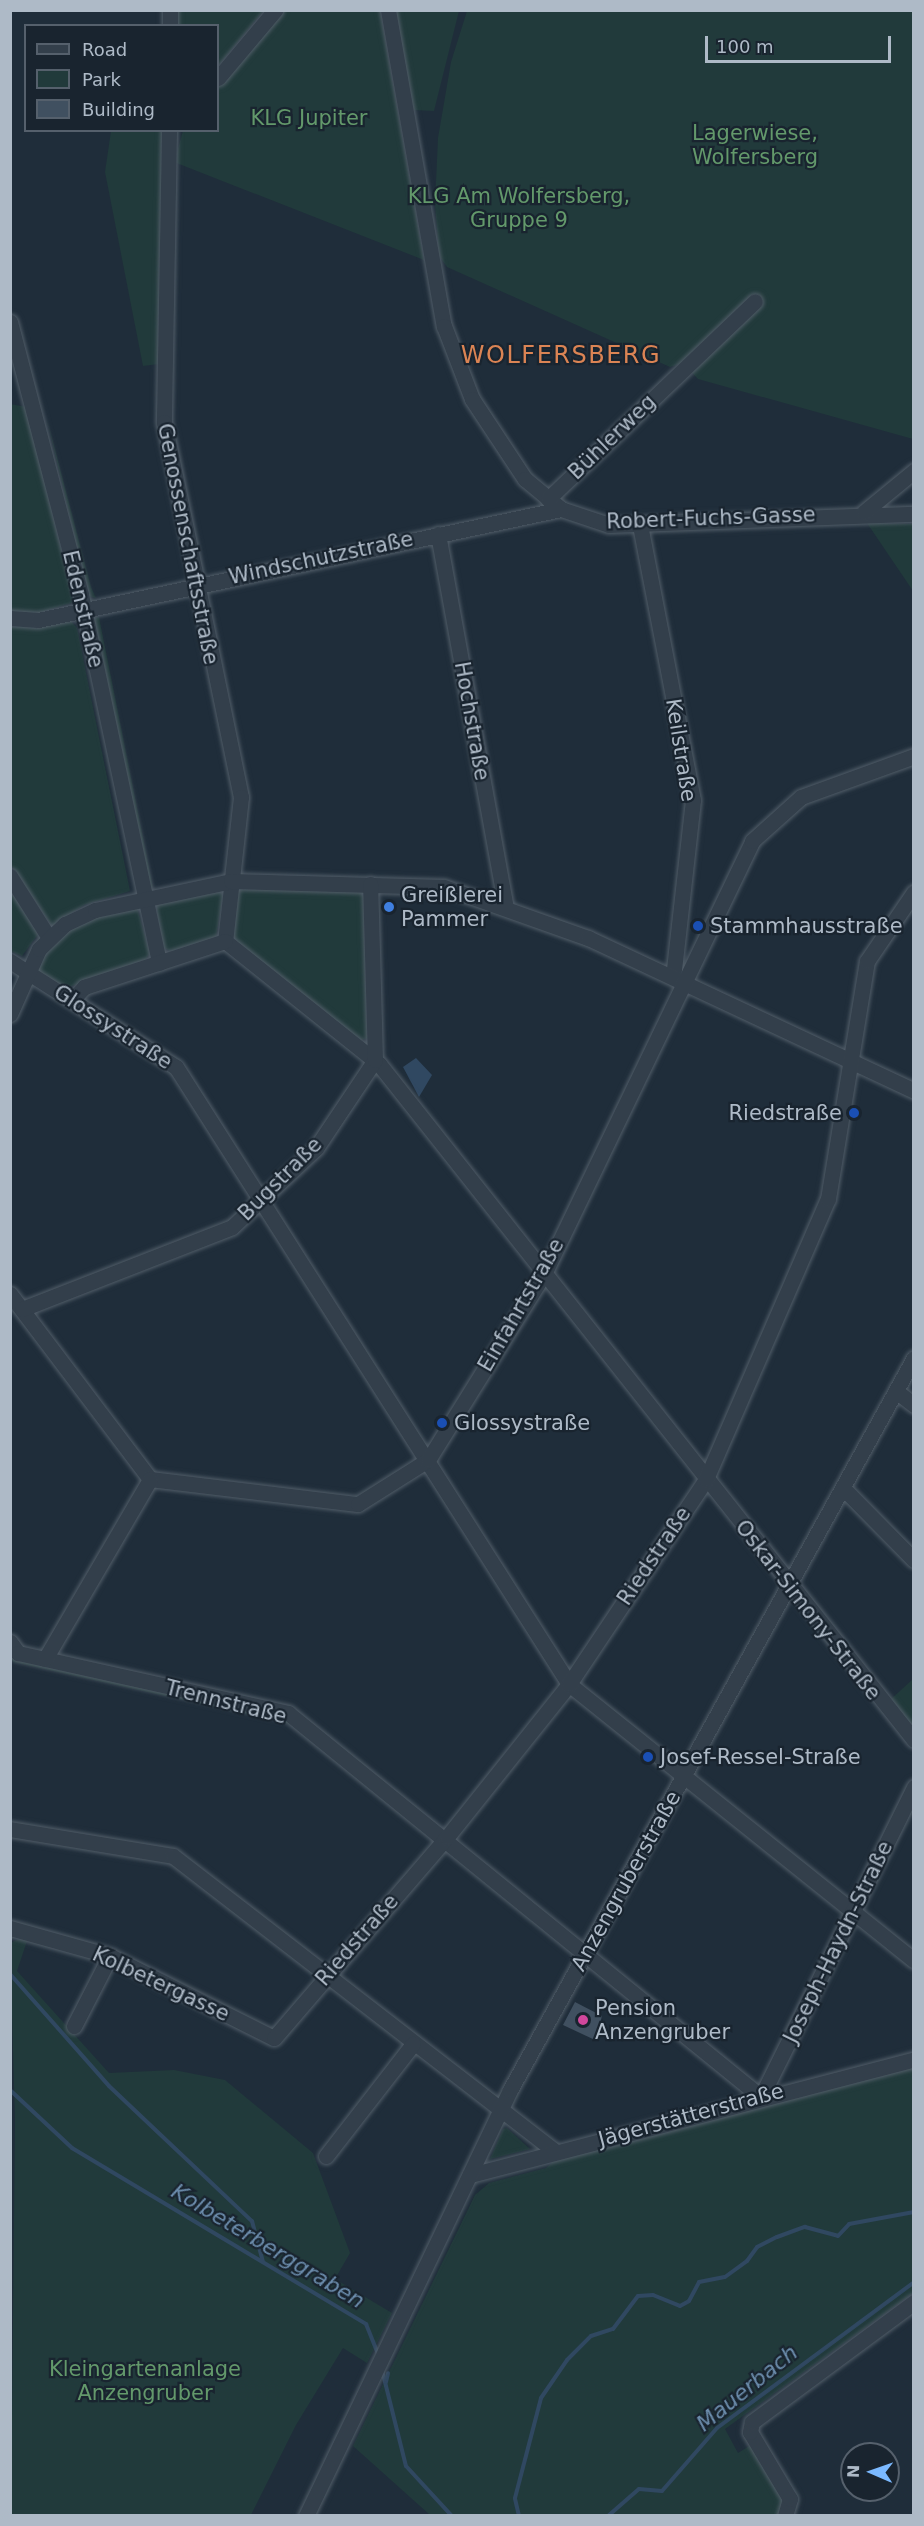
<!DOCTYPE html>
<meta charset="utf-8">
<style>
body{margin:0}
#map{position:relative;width:924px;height:2526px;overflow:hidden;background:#1f2d3a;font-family:"DejaVu Sans",sans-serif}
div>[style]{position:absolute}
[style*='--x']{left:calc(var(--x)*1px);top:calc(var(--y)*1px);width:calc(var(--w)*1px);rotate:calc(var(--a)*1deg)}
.green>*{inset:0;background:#213a3b}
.water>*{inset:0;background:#304861}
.stream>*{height:4px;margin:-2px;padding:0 2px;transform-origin:2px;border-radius:2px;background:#304861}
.building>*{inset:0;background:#405060}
.roads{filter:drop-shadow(0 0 2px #515d68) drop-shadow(0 0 2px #515d68)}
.minor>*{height:15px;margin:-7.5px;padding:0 7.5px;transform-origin:7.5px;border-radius:7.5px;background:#333f4b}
.dots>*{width:16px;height:16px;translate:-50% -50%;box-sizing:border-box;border:3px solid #19242f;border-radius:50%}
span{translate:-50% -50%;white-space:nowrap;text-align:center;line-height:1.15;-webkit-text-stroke:4.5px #19242f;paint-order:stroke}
.park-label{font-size:21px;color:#63996b}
.street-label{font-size:21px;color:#aebac7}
.poi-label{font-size:21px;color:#aebac7}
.left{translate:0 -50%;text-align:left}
.right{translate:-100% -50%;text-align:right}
.water-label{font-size:22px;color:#6c8dad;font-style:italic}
.quarter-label{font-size:24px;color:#db8454;letter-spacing:1.5px}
.frame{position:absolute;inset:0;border:12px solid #aebac7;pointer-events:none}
.legend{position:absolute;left:24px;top:24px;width:195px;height:108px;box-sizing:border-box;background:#19242f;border:2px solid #55606c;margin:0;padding:8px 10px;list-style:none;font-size:18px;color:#aebac7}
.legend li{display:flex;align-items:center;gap:12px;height:30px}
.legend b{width:30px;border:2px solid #55606c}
.north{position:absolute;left:840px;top:2442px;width:60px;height:60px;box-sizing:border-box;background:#19242f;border:2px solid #55606c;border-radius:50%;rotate:272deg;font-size:16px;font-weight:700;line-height:24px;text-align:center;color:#aebac7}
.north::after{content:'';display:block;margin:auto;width:21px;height:27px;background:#7bb9ff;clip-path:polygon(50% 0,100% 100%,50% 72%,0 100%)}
.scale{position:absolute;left:705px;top:36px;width:186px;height:27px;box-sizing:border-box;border:3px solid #aebac7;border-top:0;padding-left:8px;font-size:18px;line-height:21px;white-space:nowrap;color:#aebac7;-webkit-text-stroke:4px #19242f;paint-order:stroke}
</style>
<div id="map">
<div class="green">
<div style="clip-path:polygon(176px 11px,263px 11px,218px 66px,218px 26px,176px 26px)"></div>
<div style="clip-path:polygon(283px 11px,380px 11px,424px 260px,174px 162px,183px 131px,218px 130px,218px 88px)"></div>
<div style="clip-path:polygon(396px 11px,459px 11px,434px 111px,413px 110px)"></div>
<div style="clip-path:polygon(467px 11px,913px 11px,913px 439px,698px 379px,683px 363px,670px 367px,447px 267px,439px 256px,435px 204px,438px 138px,451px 62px)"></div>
<div style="clip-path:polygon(111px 131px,163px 131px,159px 364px,143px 366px,105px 172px)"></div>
<div style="clip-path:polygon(10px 404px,26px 407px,74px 602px,29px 616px,11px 614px)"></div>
<div style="clip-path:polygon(47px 419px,91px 587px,96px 598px,88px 596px)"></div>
<div style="clip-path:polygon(867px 523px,913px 524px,913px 591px)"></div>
<div style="clip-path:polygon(99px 617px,153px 888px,148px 883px,94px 618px)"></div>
<div style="clip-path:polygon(70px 620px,77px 628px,130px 891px,84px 905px,52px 926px,11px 865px,11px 624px)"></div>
<div style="clip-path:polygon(242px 886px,363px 890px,367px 1038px,361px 1040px,234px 942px,235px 892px)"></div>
<div style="clip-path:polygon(10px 887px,39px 933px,22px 956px,11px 951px)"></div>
<div style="clip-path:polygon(219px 890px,223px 895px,216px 937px,172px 952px,162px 947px,156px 903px)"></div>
<div style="clip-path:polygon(137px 908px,150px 953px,144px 962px,66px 988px,38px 973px,35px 966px,46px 947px,85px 919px)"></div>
<div style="clip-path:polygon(10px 1653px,284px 1717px,291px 1724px,13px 1662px)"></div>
<div style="clip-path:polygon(913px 1679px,913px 1728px,889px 1701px)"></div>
<div style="clip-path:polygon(23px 1937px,28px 1938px,17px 1971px,109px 2073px,174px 2070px,225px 2080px,313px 2153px,350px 2253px,335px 2279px,392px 2313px,367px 2363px,343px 2348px,296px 2425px,251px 2515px,11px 2516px,15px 2121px,10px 1943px)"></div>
<div style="clip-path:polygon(913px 2064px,913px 2293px,725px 2429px,738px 2453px,751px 2445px,792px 2515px,430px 2515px,353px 2446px,475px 2195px,489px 2183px,546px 2168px,560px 2155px)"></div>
<div style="clip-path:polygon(507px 2128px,530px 2149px,490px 2159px,503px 2129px)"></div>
</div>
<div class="water">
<div style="clip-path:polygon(416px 1058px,432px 1075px,419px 1097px,403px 1067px)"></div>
</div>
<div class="stream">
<div style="--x:10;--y:1974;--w:149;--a:48.5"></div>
<div style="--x:109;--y:2086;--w:197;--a:43.4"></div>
<div style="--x:252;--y:2221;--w:42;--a:75"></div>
<div style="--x:10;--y:2090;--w:85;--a:43.1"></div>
<div style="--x:72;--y:2148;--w:343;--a:30.9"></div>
<div style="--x:366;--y:2324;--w:32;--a:68"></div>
<div style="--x:382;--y:2370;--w:99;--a:76"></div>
<div style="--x:406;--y:2466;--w:68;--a:47.4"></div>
<div style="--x:386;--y:2382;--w:9;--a:-77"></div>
<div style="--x:519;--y:2516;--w:18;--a:-103"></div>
<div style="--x:515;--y:2498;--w:103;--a:-75.4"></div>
<div style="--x:541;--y:2398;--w:46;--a:-55.6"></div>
<div style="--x:567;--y:2360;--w:34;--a:-45"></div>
<div style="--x:591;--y:2336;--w:23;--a:-18"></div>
<div style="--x:613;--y:2329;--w:41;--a:-52.9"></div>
<div style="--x:638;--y:2296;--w:15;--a:-4"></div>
<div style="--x:653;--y:2295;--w:29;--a:22"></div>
<div style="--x:680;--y:2306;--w:10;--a:-29"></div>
<div style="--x:689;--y:2301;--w:21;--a:-62"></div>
<div style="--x:699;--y:2282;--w:26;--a:-11"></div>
<div style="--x:725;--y:2277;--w:27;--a:-36"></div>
<div style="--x:747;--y:2261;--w:17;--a:-54"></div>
<div style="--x:757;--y:2247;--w:22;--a:-27"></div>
<div style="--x:777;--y:2237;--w:30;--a:-20"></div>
<div style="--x:805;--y:2227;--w:34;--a:15"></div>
<div style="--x:838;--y:2236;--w:16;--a:-47"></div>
<div style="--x:849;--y:2224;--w:66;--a:-10.5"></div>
<div style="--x:608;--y:2516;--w:41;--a:-41.1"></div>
<div style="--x:639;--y:2489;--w:23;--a:5"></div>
<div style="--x:662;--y:2491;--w:84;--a:-48.9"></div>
<div style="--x:717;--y:2428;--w:245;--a:-36.5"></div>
</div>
<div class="building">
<div style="clip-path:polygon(575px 2002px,602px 2016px,595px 2040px,563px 2025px)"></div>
</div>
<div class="roads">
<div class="minor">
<div style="--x:388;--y:10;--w:321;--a:80"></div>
<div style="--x:444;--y:326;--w:78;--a:69"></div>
<div style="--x:472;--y:399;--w:96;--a:56.5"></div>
<div style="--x:525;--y:479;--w:47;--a:39.8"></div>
<div style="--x:561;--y:509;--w:51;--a:18.4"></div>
<div style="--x:609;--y:525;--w:305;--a:-2.1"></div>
<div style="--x:170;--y:26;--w:16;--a:-90"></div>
<div style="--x:218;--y:78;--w:89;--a:-50"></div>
<div style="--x:169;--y:130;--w:292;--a:91"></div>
<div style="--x:164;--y:422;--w:383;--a:78.4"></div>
<div style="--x:241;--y:797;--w:145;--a:96.3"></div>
<div style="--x:10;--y:322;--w:282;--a:75.4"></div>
<div style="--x:81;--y:595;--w:376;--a:78"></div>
<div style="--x:548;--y:499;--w:286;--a:-43.7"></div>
<div style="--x:864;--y:512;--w:65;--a:-39.4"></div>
<div style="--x:640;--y:525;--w:280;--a:79.1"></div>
<div style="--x:693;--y:800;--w:178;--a:96.4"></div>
<div style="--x:438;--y:534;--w:379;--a:79.7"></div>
<div style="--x:10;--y:618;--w:28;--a:4"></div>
<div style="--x:38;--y:620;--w:535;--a:-11.98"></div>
<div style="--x:10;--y:876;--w:73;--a:57.8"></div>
<div style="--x:225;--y:941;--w:197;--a:38.6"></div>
<div style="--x:379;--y:1064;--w:862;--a:51.64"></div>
<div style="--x:10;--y:961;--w:197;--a:32.6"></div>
<div style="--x:176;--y:1067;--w:732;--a:57.5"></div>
<div style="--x:569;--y:1684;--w:442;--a:38.7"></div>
<div style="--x:72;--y:1000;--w:18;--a:-47"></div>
<div style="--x:84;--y:987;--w:148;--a:-18.1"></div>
<div style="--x:10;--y:1014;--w:71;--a:-66"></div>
<div style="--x:39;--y:949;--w:36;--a:-44"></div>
<div style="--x:65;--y:924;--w:33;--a:-25"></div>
<div style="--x:95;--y:910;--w:139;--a:-12"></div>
<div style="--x:231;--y:881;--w:213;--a:1.6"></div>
<div style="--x:444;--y:887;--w:153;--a:19.5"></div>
<div style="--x:588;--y:938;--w:360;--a:25.1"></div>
<div style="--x:10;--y:1294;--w:232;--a:52.9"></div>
<div style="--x:150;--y:1479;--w:209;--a:6.9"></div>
<div style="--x:358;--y:1504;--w:83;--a:-32.2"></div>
<div style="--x:428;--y:1460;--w:219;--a:-58.1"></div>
<div style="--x:544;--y:1274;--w:480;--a:-64.3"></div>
<div style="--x:752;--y:841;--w:66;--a:-41.9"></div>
<div style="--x:801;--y:797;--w:120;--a:-19.9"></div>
<div style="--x:22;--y:1309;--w:225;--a:-21.3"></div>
<div style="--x:232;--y:1227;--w:115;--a:-43.2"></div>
<div style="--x:316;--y:1148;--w:106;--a:-56.2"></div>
<div style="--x:375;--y:1060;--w:176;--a:-91.6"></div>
<div style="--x:896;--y:1391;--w:23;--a:38"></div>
<div style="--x:843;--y:1488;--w:101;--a:45.4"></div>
<div style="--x:10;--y:1642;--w:14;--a:54"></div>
<div style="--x:18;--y:1653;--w:277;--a:12.5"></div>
<div style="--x:288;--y:1713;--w:609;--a:39.07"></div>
<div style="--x:761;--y:2097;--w:346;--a:-63.7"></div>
<div style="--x:45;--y:1659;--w:208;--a:-59.7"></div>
<div style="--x:10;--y:1829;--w:165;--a:9.4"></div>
<div style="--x:173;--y:1856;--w:483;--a:37.7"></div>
<div style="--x:10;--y:1928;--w:104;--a:15.6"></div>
<div style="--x:110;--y:1956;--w:183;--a:26.6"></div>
<div style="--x:274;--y:2038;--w:265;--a:-49.3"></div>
<div style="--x:447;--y:1837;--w:196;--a:-51.4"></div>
<div style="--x:569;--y:1684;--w:247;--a:-56.2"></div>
<div style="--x:706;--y:1479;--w:305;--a:-66.5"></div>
<div style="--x:828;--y:1199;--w:241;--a:-80.7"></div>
<div style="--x:867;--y:961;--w:83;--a:-55.7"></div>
<div style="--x:74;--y:2026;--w:79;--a:-62.8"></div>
<div style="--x:326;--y:2156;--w:142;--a:-52.2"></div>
<div style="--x:470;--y:2175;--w:459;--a:-14.6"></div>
<div style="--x:306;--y:2516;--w:472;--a:-64.4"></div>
<div style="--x:510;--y:2090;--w:836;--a:-61.11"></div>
<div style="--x:785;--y:2516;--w:18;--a:-74"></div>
<div style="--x:790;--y:2499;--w:78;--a:-120.8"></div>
<div style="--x:750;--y:2432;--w:10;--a:-79"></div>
<div style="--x:752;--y:2422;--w:202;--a:-36.5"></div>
</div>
</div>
<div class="dots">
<div style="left:389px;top:907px;background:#3f7fe0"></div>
<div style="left:698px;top:926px;background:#1a4fb4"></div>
<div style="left:854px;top:1113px;background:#1a4fb4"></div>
<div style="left:442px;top:1423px;background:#1a4fb4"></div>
<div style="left:648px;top:1757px;background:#1a4fb4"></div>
<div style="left:583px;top:2020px;background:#d1479c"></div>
</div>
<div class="park-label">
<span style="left:309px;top:118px">KLG Jupiter</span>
<span style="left:755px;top:145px">Lagerwiese,<br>Wolfersberg</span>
<span style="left:519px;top:208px">KLG Am Wolfersberg,<br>Gruppe 9</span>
<span style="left:145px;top:2381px">Kleingartenanlage<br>Anzengruber</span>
</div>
<div class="street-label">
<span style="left:612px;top:437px;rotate:-44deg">Bühlerweg</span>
<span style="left:711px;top:518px;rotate:-2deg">Robert-Fuchs-Gasse</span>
<span style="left:188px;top:544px;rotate:79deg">Genossenschaftsstraße</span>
<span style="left:321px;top:558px;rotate:-12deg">Windschutzstraße</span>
<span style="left:83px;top:609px;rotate:77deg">Edenstraße</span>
<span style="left:472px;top:721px;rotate:80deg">Hochstraße</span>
<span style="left:681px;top:750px;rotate:81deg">Keilstraße</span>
<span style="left:113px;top:1027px;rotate:33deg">Glossystraße</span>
<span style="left:280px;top:1179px;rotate:-45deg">Bugstraße</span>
<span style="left:521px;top:1305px;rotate:-60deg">Einfahrtstraße</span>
<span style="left:654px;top:1556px;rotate:-56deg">Riedstraße</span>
<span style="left:808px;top:1610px;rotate:52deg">Oskar-Simony-Straße</span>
<span style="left:226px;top:1702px;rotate:14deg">Trennstraße</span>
<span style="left:626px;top:1881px;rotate:-61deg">Anzengruberstraße</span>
<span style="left:357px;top:1940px;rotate:-49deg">Riedstraße</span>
<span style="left:838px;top:1942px;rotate:-64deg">Joseph-Haydn-Straße</span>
<span style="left:161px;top:1984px;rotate:25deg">Kolbetergasse</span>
<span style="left:691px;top:2115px;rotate:-15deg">Jägerstätterstraße</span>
</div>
<div class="poi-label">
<span class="left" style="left:401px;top:907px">Greißlerei<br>Pammer</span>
<span class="left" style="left:710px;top:926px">Stammhausstraße</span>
<span class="right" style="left:842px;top:1113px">Riedstraße</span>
<span class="left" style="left:454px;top:1423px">Glossystraße</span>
<span class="left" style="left:660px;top:1757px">Josef-Ressel-Straße</span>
<span class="left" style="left:595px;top:2020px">Pension<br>Anzengruber</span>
</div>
<div class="water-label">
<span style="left:268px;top:2246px;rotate:31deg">Kolbeterberggraben</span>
<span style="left:747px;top:2388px;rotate:-39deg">Mauerbach</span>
</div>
<div class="quarter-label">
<span style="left:561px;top:356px">WOLFERSBERG</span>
</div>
<div class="frame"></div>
<ul class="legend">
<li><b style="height:8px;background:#333f4b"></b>Road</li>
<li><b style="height:16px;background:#213a3b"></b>Park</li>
<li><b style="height:16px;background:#405060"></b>Building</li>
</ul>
<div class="north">N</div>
<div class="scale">100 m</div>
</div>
